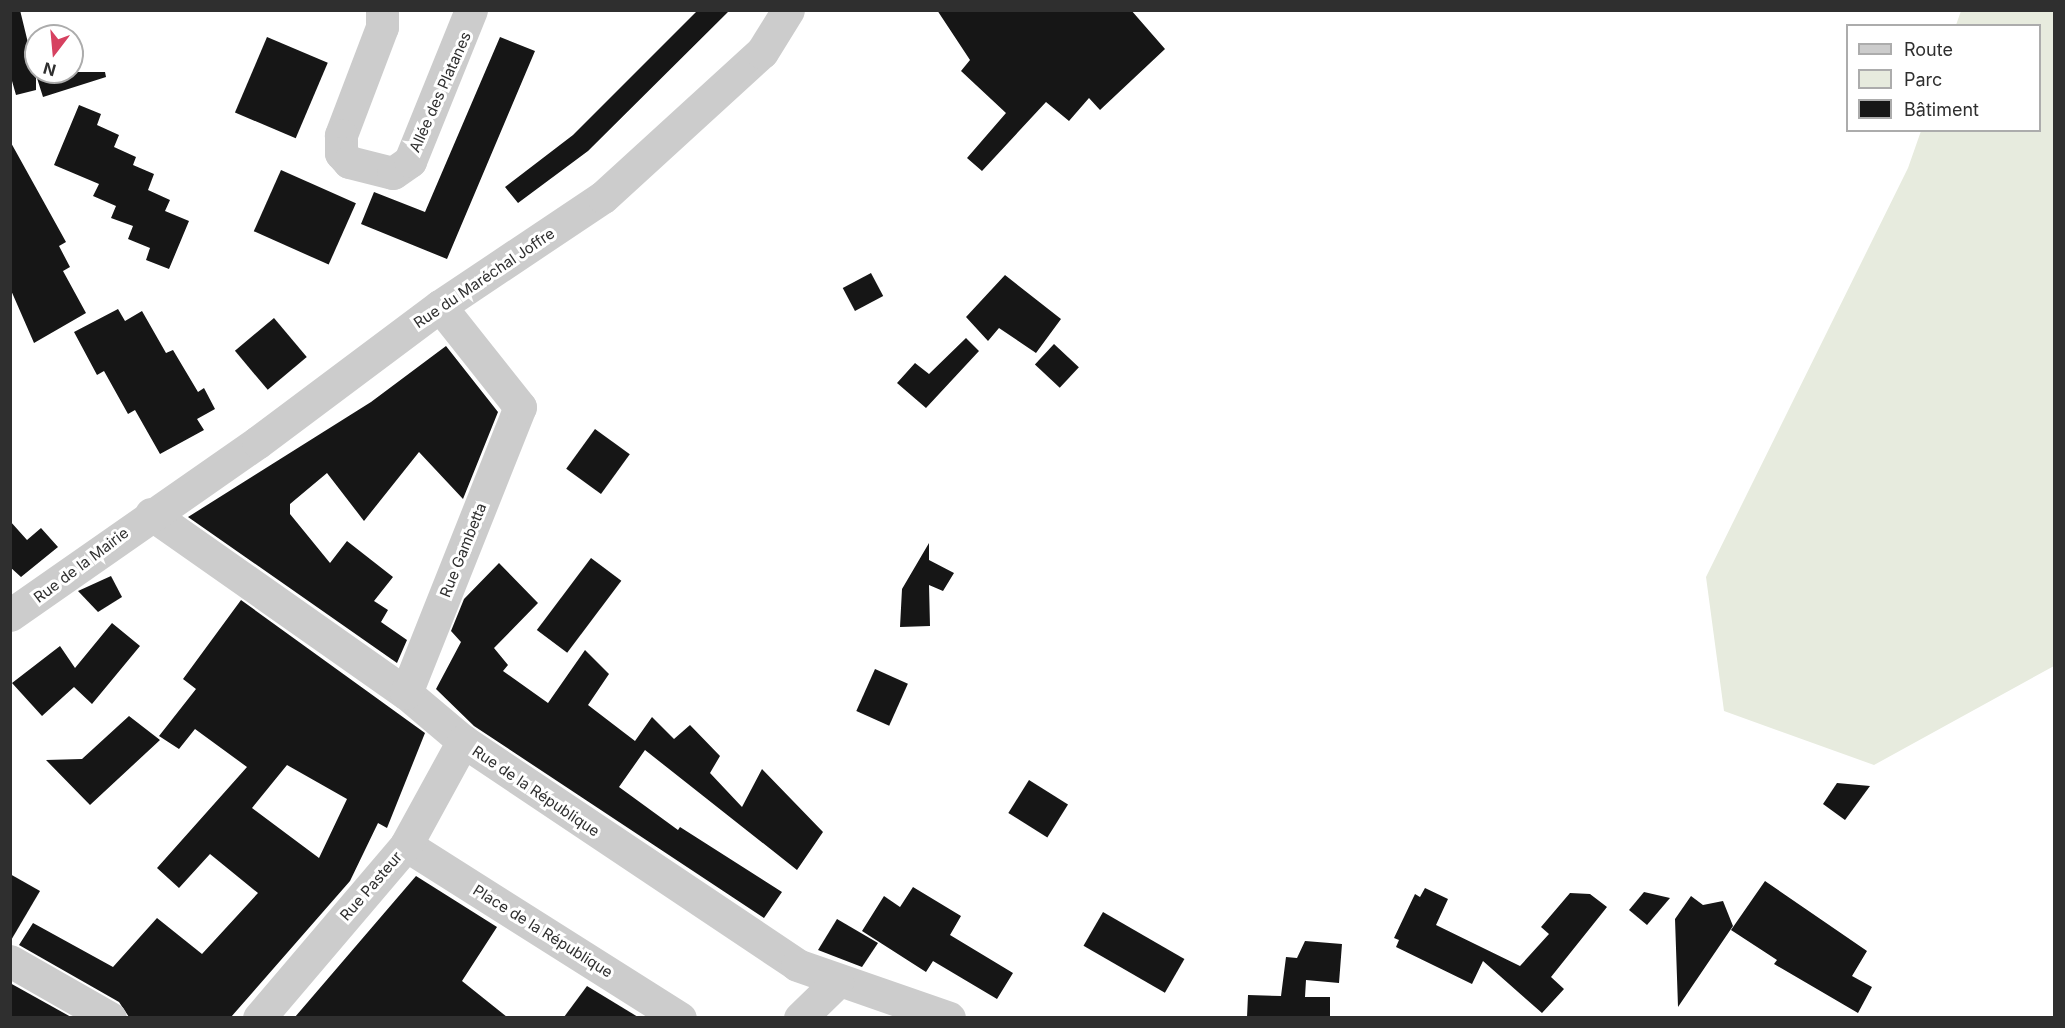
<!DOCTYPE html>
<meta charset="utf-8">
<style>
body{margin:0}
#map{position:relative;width:2065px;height:1028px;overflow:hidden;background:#fff;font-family:Inter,sans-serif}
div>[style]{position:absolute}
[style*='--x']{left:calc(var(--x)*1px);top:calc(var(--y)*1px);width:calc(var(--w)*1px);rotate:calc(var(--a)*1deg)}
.green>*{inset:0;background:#e7ebde}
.building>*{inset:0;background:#161616;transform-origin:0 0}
.minor>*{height:33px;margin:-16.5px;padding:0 16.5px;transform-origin:16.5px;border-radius:16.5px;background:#ccc}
span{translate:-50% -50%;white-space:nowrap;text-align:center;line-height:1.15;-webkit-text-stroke:6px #fff;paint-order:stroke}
.street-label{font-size:15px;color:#2f2f2f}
.frame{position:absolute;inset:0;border:12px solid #2f2f2f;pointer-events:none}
.legend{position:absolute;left:1846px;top:24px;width:195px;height:108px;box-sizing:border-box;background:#fff;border:2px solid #acacac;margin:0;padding:8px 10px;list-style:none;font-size:18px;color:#2f2f2f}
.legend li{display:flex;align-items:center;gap:12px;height:30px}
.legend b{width:30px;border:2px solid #acacac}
.north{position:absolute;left:24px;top:24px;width:60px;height:60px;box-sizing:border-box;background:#fff;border:2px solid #acacac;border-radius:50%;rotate:196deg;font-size:16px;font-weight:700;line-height:24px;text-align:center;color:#2f2f2f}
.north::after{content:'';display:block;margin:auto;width:21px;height:27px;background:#d64160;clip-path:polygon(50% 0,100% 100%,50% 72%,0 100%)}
</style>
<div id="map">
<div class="green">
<div style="clip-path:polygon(1961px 11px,2054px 11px,2054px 666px,1874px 765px,1724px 711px,1706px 577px,1908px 168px,1921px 131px,2040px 130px,2040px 26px,1956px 25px)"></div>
</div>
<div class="building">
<div style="clip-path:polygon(10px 10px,20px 10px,29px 47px,36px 45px,36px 72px,105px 72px,106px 77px,43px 97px,36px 75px,36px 90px,16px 95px,10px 74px)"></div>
<div style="clip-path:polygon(698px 10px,730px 10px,588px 151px,518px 203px,505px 187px,573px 135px)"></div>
<div style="clip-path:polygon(937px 10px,1131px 10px,1165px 49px,1100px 110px,1089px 98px,1069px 121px,1046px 102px,982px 171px,967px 158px,1006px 113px,961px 71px,970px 60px)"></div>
<div style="left:267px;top:37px;width:66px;height:82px;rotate:23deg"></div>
<div style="clip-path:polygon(500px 37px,535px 51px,447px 259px,361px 224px,374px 192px,425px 212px)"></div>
<div style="clip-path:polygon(79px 105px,101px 114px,97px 125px,119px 135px,114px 147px,136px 157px,133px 165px,154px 174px,148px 190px,170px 200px,165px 211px,189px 221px,169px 269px,146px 260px,150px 248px,128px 239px,133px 226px,111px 218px,116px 206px,93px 196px,99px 184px,54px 165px)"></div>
<div style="clip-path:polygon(10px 141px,66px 242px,59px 246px,70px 267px,63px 271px,86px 313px,34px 343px,10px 288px)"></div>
<div style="left:281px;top:170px;width:82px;height:67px;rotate:24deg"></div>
<div style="left:871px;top:273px;width:26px;height:32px;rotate:62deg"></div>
<div style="clip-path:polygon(1005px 275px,1061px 319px,1036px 353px,999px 328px,988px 341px,966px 317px)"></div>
<div style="clip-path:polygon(118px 309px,125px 321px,142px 311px,166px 353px,173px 350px,198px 392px,204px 388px,215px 409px,197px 419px,204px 430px,160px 454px,135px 410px,128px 414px,104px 371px,97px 375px,74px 332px)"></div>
<div style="left:274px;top:318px;width:51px;height:51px;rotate:50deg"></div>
<div style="clip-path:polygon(966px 338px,979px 351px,926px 408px,897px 383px,915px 363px,929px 374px)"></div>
<div style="left:1054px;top:344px;width:34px;height:28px;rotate:43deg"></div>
<div style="clip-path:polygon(446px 346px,498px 412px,463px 499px,419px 452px,364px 521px,327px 473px,290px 504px,290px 514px,330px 563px,347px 541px,393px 577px,374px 601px,388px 610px,381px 622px,407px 640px,397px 663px,188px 517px,371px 402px)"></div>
<div style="left:595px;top:429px;width:43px;height:49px;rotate:36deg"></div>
<div style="clip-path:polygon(10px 521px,27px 540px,41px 528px,58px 547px,21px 577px,10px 567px)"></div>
<div style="clip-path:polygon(929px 543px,929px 560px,954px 573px,943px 591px,929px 585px,930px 626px,900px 627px,902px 589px)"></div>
<div style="left:591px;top:558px;width:38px;height:90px;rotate:37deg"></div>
<div style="clip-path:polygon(499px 563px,538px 603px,494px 648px,508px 665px,503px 671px,548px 703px,585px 650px,609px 674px,588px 705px,635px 741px,652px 717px,674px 739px,690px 725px,720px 756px,710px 773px,742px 807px,762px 769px,823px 832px,797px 870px,645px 750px,619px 787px,678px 830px,680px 827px,782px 892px,764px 918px,474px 726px,436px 689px,461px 642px,451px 631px,464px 599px)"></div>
<div style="clip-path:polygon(111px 576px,122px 597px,98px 612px,78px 591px)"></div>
<div style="clip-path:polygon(evenodd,241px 600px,425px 733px,387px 828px,378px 823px,350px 881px,231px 1017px,129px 1017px,119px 1002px,19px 945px,33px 923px,113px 967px,157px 918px,202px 954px,258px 893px,210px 854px,179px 888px,157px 868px,247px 767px,195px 729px,179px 749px,159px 736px,196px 689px,183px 679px,241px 600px,287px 765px,347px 799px,319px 858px,252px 808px,287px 765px)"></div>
<div style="clip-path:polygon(112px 623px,140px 646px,92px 704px,74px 687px,42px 716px,12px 683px,60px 646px,75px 668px)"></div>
<div style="left:875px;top:669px;width:36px;height:46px;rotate:24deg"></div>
<div style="clip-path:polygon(129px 716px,160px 740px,90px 805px,46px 760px,82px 759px)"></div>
<div style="left:1029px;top:780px;width:46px;height:39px;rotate:32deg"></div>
<div style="clip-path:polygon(1837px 783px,1870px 786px,1845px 820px,1823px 804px)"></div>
<div style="clip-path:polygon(10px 874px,40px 891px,10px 942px)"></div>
<div style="clip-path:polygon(416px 876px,497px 927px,462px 981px,507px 1017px,295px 1017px)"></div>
<div style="clip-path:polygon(1765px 881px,1867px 951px,1852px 976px,1872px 987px,1858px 1013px,1774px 964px,1777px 960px,1731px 930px)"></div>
<div style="clip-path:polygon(913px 887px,961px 916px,950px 935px,1013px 973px,997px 999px,933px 961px,926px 972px,862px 931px,884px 896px,900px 907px)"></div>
<div style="clip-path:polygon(1425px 888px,1448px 899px,1436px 925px,1520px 966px,1549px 934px,1541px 927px,1570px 893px,1590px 894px,1607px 907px,1551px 977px,1564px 989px,1542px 1013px,1483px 961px,1472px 984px,1396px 947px,1399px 940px,1394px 938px,1415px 894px,1420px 897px)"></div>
<div style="clip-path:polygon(1644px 892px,1670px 898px,1647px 925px,1629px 910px)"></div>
<div style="clip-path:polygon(1691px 896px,1703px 905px,1723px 901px,1733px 926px,1678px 1007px,1675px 919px)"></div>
<div style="left:1103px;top:912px;width:94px;height:39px;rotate:30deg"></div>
<div style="clip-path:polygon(837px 919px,878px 943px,862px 967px,818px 950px)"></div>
<div style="clip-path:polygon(1305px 941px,1342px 944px,1339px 983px,1306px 980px,1305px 997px,1330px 997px,1330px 1017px,1247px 1017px,1248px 995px,1281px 996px,1286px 957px,1297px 958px)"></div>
<div style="clip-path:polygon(10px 983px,71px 1017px,10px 1017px)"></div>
<div style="clip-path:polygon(587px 986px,638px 1017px,564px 1017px)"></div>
</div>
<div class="minor">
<div style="--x:382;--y:10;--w:17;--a:90"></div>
<div style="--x:382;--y:27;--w:116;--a:110.8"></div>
<div style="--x:341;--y:135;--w:18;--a:90"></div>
<div style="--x:341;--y:153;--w:12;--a:48"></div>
<div style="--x:349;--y:162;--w:45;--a:14"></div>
<div style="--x:393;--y:173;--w:21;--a:-35"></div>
<div style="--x:410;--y:161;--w:163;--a:-68"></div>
<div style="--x:151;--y:514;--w:312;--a:35.1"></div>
<div style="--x:406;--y:693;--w:75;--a:40.1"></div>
<div style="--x:463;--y:741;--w:402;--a:33.8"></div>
<div style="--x:797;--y:965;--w:161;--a:19.2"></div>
<div style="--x:10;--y:615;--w:302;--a:-34.9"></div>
<div style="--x:258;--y:442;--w:227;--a:-36.8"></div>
<div style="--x:440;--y:306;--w:196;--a:-33.8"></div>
<div style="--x:603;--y:197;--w:215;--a:-42.4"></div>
<div style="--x:762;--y:52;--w:49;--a:-58.2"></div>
<div style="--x:406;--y:693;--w:308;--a:-68.3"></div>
<div style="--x:520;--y:407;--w:129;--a:-128.4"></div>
<div style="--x:406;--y:845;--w:324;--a:32.3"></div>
<div style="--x:10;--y:961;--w:115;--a:29.7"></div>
<div style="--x:259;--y:1018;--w:227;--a:-49.6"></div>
<div style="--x:406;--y:845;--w:119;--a:-61.3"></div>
<div style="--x:800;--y:1018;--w:52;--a:-44.2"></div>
</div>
<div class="street-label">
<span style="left:440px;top:92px;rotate:-66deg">Allée des Platanes</span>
<span style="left:484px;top:278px;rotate:-34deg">Rue du Maréchal Joffre</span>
<span style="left:463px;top:550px;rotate:-68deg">Rue Gambetta</span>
<span style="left:81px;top:565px;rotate:-37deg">Rue de la Mairie</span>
<span style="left:536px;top:791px;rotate:34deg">Rue de la République</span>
<span style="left:371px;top:886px;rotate:-49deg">Rue Pasteur</span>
<span style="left:543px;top:931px;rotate:32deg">Place de la République</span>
</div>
<div class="frame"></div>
<ul class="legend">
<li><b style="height:8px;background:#ccc"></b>Route</li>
<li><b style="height:16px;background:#e7ebde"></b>Parc</li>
<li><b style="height:16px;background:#161616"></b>Bâtiment</li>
</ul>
<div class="north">N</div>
</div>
